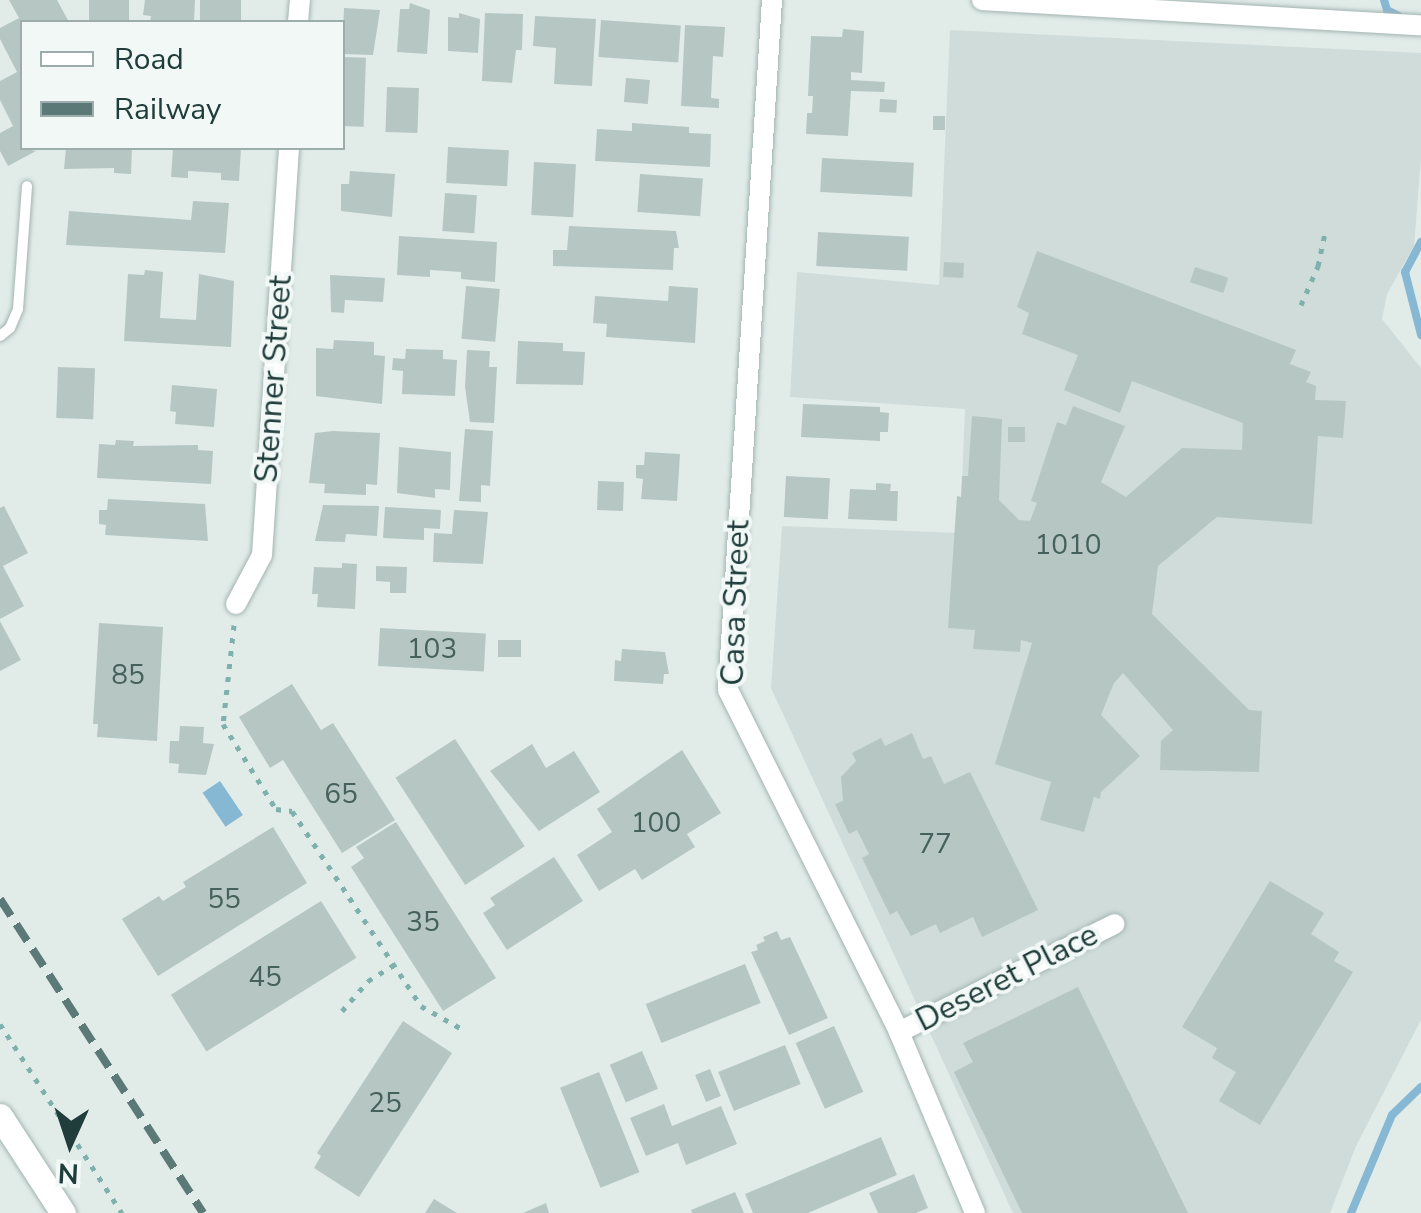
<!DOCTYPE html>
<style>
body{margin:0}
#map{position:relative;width:1421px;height:1213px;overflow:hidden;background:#e1ece9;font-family:"Nunito Sans",sans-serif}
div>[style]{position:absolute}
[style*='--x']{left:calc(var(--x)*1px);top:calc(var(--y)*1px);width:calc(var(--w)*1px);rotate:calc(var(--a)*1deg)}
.built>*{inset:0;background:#cfdcd9}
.water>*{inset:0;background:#86b8d4;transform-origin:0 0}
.stream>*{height:8px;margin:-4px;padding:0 4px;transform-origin:4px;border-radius:4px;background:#86b8d4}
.building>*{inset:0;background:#b6c7c3;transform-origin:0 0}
.path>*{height:5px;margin-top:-2.5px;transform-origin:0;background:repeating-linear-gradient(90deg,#7fb1ac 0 5px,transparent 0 13px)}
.roads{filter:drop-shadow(0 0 2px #a3b4b1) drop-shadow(0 0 2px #a3b4b1)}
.service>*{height:10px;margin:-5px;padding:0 5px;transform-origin:5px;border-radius:5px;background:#fff}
.minor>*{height:20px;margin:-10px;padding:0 10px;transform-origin:10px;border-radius:10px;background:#fff}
.tertiary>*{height:25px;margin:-12.5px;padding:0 12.5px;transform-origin:12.5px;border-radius:12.5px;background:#fff}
.rail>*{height:8px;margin-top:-4px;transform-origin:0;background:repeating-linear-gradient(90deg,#5a7977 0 20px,transparent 0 30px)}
span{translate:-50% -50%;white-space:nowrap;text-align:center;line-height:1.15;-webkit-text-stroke:8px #f1f8f6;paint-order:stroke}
.number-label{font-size:28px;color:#46605d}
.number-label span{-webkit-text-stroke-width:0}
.street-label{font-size:32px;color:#203d3b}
.legend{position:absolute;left:20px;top:20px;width:325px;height:130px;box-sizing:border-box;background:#f1f8f6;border:2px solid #9dadab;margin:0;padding:12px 18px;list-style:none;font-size:30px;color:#203d3b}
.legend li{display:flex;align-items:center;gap:20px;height:50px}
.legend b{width:50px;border:2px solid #9dadab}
.north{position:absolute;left:20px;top:1093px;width:100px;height:100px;-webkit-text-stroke:8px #f1f8f6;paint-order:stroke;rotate:183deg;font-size:28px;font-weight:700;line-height:40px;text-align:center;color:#203d3b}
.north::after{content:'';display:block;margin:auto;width:35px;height:45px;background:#203d3b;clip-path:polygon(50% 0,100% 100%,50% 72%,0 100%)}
</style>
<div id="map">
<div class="built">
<div style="clip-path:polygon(950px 30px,1421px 53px,1421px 159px,1414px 246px,1387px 294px,1382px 319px,1421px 368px,1421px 1020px,1356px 1146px,1330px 1213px,1013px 1213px,771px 688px,782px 526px,960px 533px,965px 409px,790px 397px,797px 272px,939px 285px)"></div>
</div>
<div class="water">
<div style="left:220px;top:781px;width:41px;height:21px;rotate:56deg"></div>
</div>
<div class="stream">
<div style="--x:1384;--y:0;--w:10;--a:73"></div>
<div style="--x:1387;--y:10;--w:13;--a:27"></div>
<div style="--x:1421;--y:242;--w:34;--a:118"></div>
<div style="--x:1405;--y:272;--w:65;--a:75.7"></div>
<div style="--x:1351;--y:1213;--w:106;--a:-67.3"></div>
<div style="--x:1392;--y:1115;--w:40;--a:-44"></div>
</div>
<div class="building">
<div style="clip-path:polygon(9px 0,57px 0,69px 22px,22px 22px,22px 148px,36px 151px,8px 166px,0 151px,0 133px,13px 126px,0 100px,0 81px,17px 72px,0 39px,0 28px,19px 18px)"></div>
<div style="left:89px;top:0;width:40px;height:22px"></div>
<div style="clip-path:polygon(145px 0,195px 0,194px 22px,150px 22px,151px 16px,143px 15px)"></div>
<div style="left:200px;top:0;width:41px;height:22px"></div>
<div style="clip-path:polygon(410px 3px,430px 10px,427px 54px,397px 52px,400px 9px,409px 9px)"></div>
<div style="clip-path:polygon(344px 8px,380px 10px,373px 55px,342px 54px)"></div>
<div style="clip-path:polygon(459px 13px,480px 19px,478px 53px,448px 51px,448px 17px,459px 18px)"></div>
<div style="clip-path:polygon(485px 13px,523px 14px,522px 50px,516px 50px,512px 83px,482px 81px)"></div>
<div style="clip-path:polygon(535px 16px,596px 19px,592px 86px,554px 84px,556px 48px,533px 46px)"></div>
<div style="left:601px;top:20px;width:80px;height:37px;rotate:4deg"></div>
<div style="clip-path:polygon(685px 25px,725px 27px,723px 57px,713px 56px,711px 98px,719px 99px,719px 108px,681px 106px)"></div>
<div style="clip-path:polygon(843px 29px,864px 31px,862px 73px,851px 72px,851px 80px,885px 82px,884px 92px,851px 91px,848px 136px,806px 134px,807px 113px,812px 113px,813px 96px,808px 96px,811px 36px,842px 37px)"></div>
<div style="left:342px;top:57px;width:24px;height:69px;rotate:2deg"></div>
<div style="left:626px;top:78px;width:24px;height:24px;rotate:5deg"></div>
<div style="left:387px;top:87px;width:32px;height:45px;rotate:2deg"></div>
<div style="left:880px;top:99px;width:17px;height:13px;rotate:3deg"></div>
<div style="left:933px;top:116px;width:12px;height:14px"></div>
<div style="clip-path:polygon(632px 123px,689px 127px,689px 133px,711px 134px,710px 167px,595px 161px,597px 129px,632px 131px)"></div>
<div style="left:448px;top:147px;width:61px;height:36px;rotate:3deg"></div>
<div style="clip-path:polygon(66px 148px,132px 148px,131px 174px,114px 173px,114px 168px,64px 169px)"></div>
<div style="clip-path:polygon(173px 148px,241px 148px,239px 181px,221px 180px,221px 173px,188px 171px,188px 178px,171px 177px)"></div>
<div style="left:822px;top:158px;width:92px;height:34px;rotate:3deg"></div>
<div style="left:534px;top:162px;width:42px;height:53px;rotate:3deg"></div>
<div style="clip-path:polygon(350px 171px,395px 174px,392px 217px,341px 211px,341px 184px,349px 184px)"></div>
<div style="left:640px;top:174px;width:63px;height:38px;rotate:4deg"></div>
<div style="left:445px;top:193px;width:32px;height:38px;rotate:4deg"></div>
<div style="clip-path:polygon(193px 201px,229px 203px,225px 253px,66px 245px,69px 211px,191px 220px)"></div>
<div style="clip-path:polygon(569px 226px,676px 231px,679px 248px,674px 248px,673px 270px,553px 266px,553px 250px,567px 250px)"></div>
<div style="left:818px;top:232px;width:91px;height:34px;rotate:3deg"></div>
<div style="clip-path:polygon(399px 236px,497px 242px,495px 282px,461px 279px,461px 272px,430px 270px,430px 277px,397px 275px)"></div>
<div style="clip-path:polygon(1037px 251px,1296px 350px,1290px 364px,1311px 372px,1306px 382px,1316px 386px,1315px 400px,1346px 401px,1343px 438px,1318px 436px,1312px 524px,1217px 517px,1158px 566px,1152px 614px,1249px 710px,1262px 711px,1259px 772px,1160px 770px,1161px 741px,1173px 730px,1123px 673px,1114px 683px,1101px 715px,1140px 756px,1101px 792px,1100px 799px,1094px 797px,1084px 832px,1040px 820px,1051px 782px,995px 764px,1032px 643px,1021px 640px,1020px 652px,973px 649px,975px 630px,948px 628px,957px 496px,961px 497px,962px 476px,968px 476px,972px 416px,1002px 419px,999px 500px,1019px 520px,1030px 521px,1037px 503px,1031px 501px,1057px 422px,1066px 425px,1073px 406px,1125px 426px,1101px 482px,1126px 497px,1182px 448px,1242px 450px,1243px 423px,1132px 381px,1120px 413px,1064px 390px,1078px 355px,1022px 334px,1029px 313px,1017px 307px)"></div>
<div style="left:944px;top:262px;width:20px;height:15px;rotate:3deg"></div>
<div style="left:1195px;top:267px;width:35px;height:16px;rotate:18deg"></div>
<div style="clip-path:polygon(145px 270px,163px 272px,160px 318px,196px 320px,199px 274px,234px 281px,231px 347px,124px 341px,128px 274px,144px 275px)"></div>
<div style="clip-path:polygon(330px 275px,385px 278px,383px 302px,345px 300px,344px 313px,331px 312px)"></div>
<div style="left:466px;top:286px;width:34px;height:53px;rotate:5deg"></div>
<div style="clip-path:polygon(669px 286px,698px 288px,695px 343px,606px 337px,607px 324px,593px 323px,595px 296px,668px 301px)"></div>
<div style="clip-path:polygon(334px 340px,374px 342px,374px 355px,385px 356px,382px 404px,316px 396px,316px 348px,333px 349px)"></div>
<div style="clip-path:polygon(518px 341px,563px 343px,563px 351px,585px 352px,583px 385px,516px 384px)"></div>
<div style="clip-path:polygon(406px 349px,443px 350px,443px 359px,457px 360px,455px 396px,402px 394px,403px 371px,392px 370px,393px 358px,405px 359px)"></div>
<div style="clip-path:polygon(467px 350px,490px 351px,489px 367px,497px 367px,494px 423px,470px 422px,465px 387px)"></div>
<div style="left:58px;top:367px;width:37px;height:51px;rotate:2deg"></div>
<div style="clip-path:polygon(172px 385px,217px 389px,214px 427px,175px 424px,176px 412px,170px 411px)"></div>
<div style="clip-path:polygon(803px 404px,880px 407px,880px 412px,889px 413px,888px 432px,880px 432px,880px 441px,801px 437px)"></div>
<div style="left:1008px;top:427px;width:17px;height:15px"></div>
<div style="clip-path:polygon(465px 429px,493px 431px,490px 486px,481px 485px,481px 502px,459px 501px)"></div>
<div style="clip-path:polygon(333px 431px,380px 433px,377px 485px,366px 484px,366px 495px,324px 493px,325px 484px,309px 483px,315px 433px)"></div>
<div style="clip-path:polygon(116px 440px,134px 441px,133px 446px,198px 445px,198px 450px,213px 451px,211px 484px,97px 478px,99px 444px,115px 445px)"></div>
<div style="clip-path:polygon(399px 447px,451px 452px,450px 490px,435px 489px,435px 498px,397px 493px)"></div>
<div style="clip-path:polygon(645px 452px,680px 454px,677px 501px,641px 499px,643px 479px,636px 478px,636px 465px,644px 465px)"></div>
<div style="left:786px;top:476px;width:44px;height:41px;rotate:3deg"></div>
<div style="left:598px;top:481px;width:26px;height:29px;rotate:2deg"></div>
<div style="clip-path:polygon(876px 483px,891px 484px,890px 491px,898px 491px,897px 521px,848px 519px,850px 489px,876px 490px)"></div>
<div style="clip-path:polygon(108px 499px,205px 504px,208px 541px,105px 535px,106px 525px,99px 524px,99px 510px,107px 510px)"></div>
<div style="clip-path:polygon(323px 505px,379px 506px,377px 536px,346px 534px,345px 542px,315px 541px)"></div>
<div style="clip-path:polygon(4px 506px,28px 553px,3px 566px,24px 606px,0 619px,0 508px)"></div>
<div style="clip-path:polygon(385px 507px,441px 510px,440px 529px,424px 528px,424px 540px,383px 538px)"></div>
<div style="clip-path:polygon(454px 510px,488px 512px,483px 564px,433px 562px,434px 533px,452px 534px)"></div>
<div style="clip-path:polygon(342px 563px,357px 564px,355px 609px,317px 607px,318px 594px,312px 594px,314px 567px,342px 568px)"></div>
<div style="clip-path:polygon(376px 566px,407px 567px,406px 593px,390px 593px,390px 582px,376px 581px)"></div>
<div style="clip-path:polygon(0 621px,21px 660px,0 671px)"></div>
<div style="clip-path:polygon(99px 623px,163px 627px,157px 741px,97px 737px,98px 724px,93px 724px)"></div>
<div style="left:380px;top:628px;width:106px;height:38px;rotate:3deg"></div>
<div style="left:498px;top:640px;width:23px;height:17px"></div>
<div style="clip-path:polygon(622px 649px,665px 652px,669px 674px,664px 674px,663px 684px,614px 681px,615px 660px,621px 661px)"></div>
<div style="clip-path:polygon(292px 684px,321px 730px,333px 723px,395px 820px,342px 853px,283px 760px,270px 768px,239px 717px)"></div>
<div style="clip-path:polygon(180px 726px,204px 727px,203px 743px,214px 744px,206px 775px,178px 773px,179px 764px,169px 763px,170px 741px,179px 741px)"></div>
<div style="clip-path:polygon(912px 733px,923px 759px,931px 756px,944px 784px,970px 772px,1038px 910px,982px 937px,973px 917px,940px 933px,936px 924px,911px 936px,897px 911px,890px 915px,862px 858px,869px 854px,857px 830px,849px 834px,835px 804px,843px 801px,841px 777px,856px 761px,852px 753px,881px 738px,885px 746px)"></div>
<div style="left:455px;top:739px;width:128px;height:71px;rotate:57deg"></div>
<div style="clip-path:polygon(532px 744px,546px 768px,574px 751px,600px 792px,539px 831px,490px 771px)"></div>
<div style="clip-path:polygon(682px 750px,721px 813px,687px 834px,695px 847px,642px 880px,635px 869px,599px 891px,577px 855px,612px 832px,597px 809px)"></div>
<div style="clip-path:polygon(396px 822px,496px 978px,443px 1011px,351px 867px,364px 858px,356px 847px)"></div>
<div style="clip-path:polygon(273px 827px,307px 883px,158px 976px,122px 919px,159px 896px,163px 901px,186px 887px,183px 882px)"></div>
<div style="clip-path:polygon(554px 857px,583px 901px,507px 950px,483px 913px,495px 905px,490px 898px)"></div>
<div style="clip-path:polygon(1270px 881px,1324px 913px,1311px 934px,1339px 952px,1334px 961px,1353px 972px,1260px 1125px,1219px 1101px,1236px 1072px,1212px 1058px,1217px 1048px,1182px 1027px)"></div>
<div style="left:321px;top:901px;width:67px;height:177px;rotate:58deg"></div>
<div style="clip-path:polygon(777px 931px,781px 940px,790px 937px,828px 1018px,789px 1035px,751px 952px,758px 950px,756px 945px,765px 941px,763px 937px)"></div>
<div style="left:745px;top:964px;width:42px;height:107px;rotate:68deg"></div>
<div style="clip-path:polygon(1078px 987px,1188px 1213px,1022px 1213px,954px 1072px,973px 1062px,963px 1043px)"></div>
<div style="clip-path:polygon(403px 1021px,452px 1053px,359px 1197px,314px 1168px,321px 1156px,317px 1153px)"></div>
<div style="left:834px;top:1026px;width:72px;height:42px;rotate:66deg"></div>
<div style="left:785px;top:1045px;width:42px;height:72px;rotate:68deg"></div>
<div style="left:642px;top:1051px;width:41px;height:35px;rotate:67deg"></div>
<div style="left:710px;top:1069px;width:29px;height:16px;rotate:68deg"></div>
<div style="left:599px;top:1072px;width:108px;height:42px;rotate:68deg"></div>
<div style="clip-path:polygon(664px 1104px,672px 1126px,721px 1106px,737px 1144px,686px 1165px,678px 1143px,646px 1156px,630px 1118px)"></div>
<div style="clip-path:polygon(881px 1137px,897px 1175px,808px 1213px,753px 1213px,745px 1194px)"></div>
<div style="clip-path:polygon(914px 1174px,928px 1208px,916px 1213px,878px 1213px,869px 1193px)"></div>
<div style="clip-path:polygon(735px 1192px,744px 1213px,692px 1213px,691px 1210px)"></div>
<div style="clip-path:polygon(434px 1199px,457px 1213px,425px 1213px)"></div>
<div style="clip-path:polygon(546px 1203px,549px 1213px,523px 1213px)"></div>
</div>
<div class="path">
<div style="--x:1301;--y:305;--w:43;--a:-66.4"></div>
<div style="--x:1318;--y:266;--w:33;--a:-78"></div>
<div style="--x:234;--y:625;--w:100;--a:96.3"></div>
<div style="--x:223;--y:724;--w:100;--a:58.1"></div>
<div style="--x:276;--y:809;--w:16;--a:7"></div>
<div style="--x:292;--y:811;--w:234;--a:56.5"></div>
<div style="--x:421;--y:1006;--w:47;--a:29.3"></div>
<div style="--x:342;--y:1011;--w:40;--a:-49"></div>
<div style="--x:368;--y:981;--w:31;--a:-32"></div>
<div style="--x:0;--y:1024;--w:225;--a:57.2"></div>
</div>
<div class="roads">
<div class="service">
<div style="--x:0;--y:336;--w:13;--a:-39"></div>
<div style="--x:10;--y:328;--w:21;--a:-67"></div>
<div style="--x:18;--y:309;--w:123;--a:-85.8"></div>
</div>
<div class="minor">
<div style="--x:772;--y:0;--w:691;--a:93.65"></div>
<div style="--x:728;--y:690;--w:382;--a:63.4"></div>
<div style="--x:899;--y:1032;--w:196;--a:67.2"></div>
<div style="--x:982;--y:0;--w:440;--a:3.3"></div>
<div style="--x:298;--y:22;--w:22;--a:-85"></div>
<div style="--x:236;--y:604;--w:55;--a:-62"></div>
<div style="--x:262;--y:555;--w:408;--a:-86.2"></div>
<div style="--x:899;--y:1032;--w:241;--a:-26.6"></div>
</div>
<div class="tertiary">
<div style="--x:0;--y:1116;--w:116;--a:57"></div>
</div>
</div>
<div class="rail">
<div style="--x:0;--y:899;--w:374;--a:57.1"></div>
</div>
<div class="number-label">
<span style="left:1068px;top:545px">1010</span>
<span style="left:432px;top:649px">103</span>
<span style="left:128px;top:675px">85</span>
<span style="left:341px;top:794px">65</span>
<span style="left:656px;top:823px">100</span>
<span style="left:935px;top:844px">77</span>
<span style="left:224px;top:899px">55</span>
<span style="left:423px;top:922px">35</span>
<span style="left:265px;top:977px">45</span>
<span style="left:385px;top:1103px">25</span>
</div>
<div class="street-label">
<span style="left:274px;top:379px;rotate:-86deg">Stenner Street</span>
<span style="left:736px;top:603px;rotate:-88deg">Casa Street</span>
<span style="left:1007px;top:978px;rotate:-27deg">Deseret Place</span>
</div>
<ul class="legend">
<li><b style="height:12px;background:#fff"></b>Road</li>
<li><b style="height:12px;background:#5a7977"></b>Railway</li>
</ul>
<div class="north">N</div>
</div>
